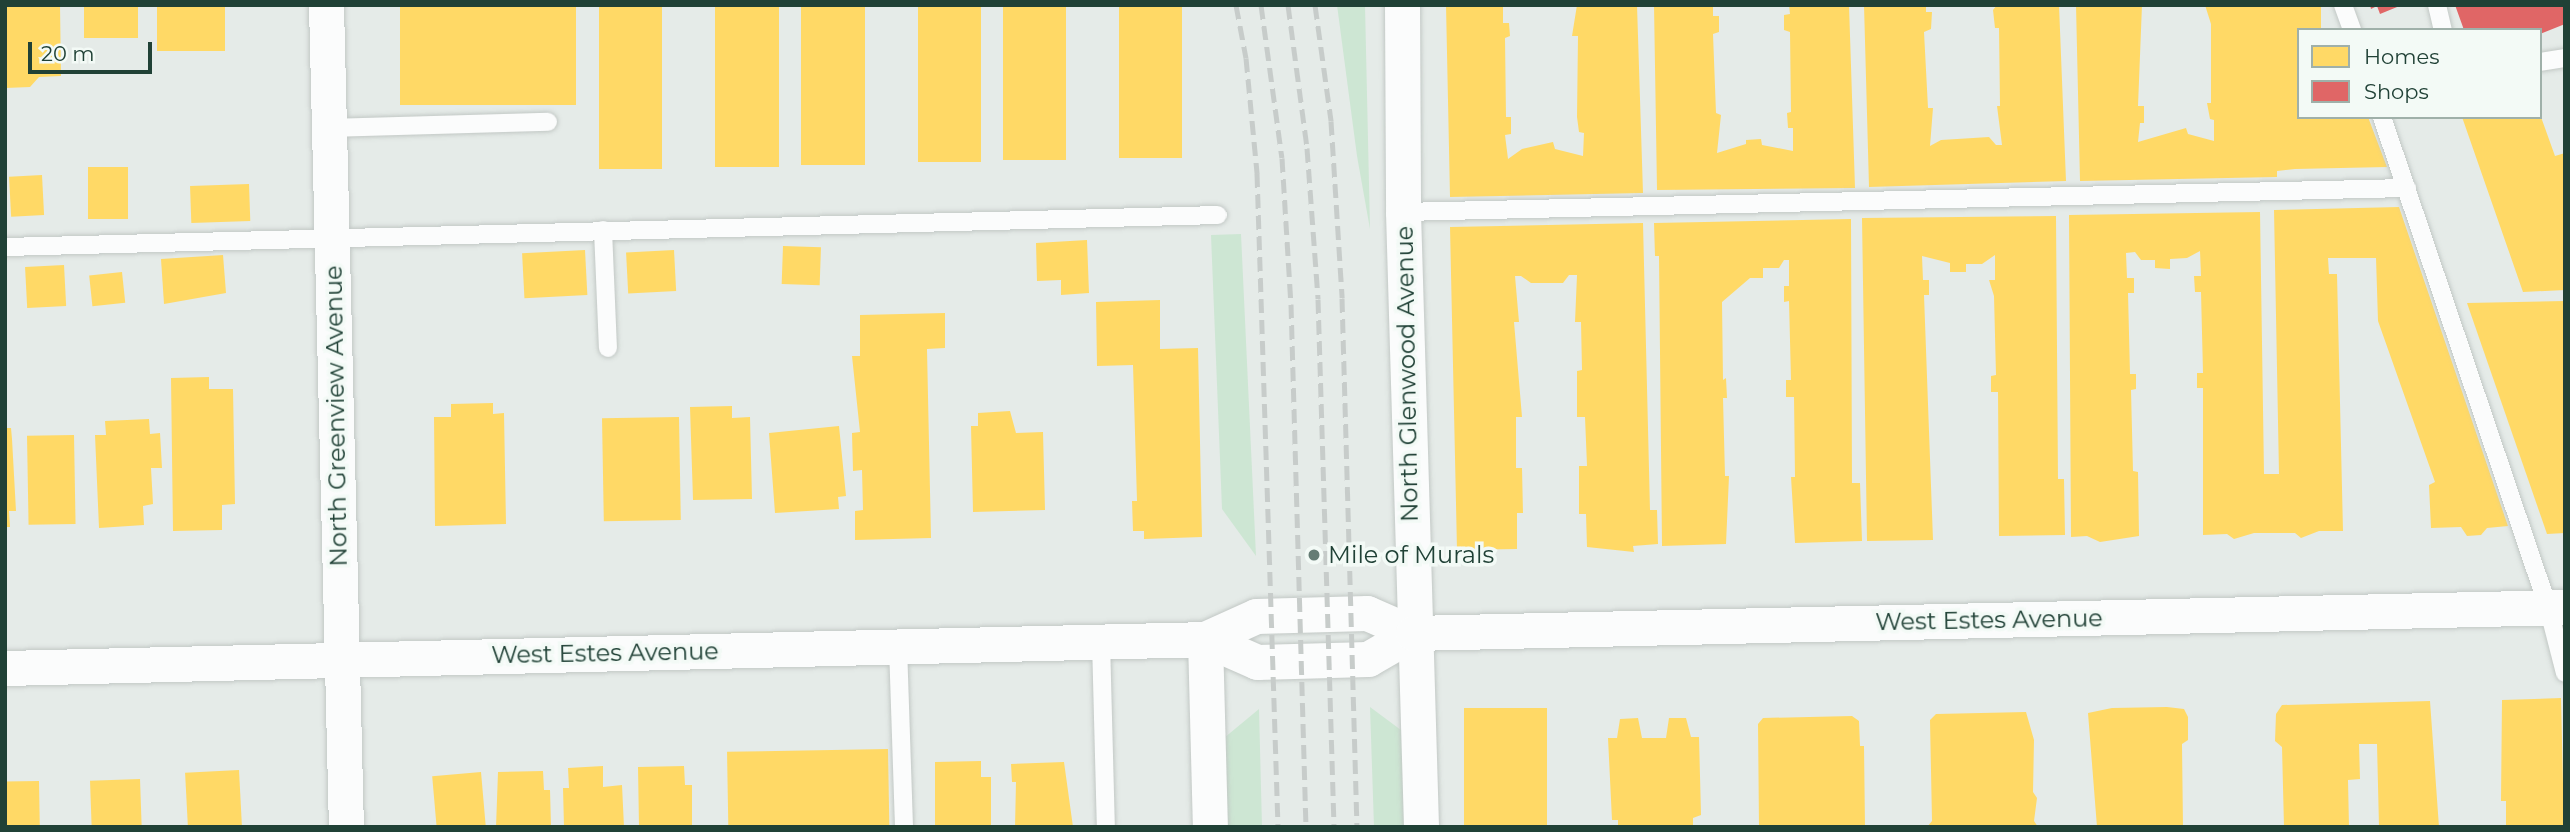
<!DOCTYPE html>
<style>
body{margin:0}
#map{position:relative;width:2570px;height:832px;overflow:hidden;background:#e5ebe8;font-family:Montserrat,sans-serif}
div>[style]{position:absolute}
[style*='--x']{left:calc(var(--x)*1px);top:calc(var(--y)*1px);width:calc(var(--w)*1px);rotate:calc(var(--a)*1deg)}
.green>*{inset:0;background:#cde6d3}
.homes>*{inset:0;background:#ffd966;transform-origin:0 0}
.shops>*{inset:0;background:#e06666}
.roads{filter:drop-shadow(0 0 2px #c2c8c5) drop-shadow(0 0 2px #c2c8c5)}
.lane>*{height:18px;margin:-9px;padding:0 9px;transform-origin:9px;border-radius:9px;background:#fbfcfc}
.street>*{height:35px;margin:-17.5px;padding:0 17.5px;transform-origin:17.5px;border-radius:17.5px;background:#fbfcfc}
.rail>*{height:5px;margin-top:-2.5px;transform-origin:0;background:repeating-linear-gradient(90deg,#c7ccca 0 14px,transparent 0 21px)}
.dots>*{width:19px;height:19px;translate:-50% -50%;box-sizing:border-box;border:4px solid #f3faf6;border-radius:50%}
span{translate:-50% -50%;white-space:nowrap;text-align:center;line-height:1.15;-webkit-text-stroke:7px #f3faf6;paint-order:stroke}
.street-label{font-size:24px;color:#204136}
.poi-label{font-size:24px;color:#204136}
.left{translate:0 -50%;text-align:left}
.frame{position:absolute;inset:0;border:7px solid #204136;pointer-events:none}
.legend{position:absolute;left:2297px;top:28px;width:245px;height:91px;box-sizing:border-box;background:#f3faf6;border:2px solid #9fb0a9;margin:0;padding:9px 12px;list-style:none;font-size:21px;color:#204136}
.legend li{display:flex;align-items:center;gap:14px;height:35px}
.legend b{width:35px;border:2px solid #9fb0a9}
.scale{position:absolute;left:28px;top:42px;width:124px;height:32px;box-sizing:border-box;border:4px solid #204136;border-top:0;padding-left:9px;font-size:21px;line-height:24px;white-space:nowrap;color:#204136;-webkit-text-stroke:5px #f3faf6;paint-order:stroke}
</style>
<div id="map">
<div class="green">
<div style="clip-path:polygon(1337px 5px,1365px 5px,1370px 229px,1357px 156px)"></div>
<div style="clip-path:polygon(1241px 234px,1256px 556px,1222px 509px,1211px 235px)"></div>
<div style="clip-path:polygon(1370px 707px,1405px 733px,1407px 827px,1374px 827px)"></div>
<div style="clip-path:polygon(1259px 709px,1262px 827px,1226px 827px,1224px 738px)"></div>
</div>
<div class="homes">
<div style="clip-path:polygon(6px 5px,60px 5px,61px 76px,39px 77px,30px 87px,5px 88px)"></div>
<div style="left:84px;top:5px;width:54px;height:33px"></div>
<div style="left:157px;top:5px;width:68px;height:46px"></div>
<div style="left:400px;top:5px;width:176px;height:100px"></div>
<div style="left:599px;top:5px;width:63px;height:164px"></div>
<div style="left:715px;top:5px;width:64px;height:162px"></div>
<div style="left:801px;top:5px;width:64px;height:160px"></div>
<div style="left:918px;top:5px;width:63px;height:157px"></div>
<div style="left:1003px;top:5px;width:63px;height:155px"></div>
<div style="left:1119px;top:5px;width:63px;height:153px"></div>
<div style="clip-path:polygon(1446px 5px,1503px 5px,1503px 23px,1509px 23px,1510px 36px,1505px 38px,1506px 117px,1511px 117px,1511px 134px,1505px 135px,1508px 159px,1522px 149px,1553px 142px,1555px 149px,1583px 156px,1584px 133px,1579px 132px,1577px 117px,1578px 36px,1572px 36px,1577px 5px,1637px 5px,1643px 193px,1450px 197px)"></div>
<div style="clip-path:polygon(1654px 5px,1713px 5px,1713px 16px,1719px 16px,1719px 32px,1713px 34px,1716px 113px,1721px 115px,1717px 153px,1746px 144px,1746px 140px,1761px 139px,1762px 145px,1793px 151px,1793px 128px,1788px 128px,1787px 113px,1791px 112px,1790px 32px,1784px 30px,1784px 15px,1790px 14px,1789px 5px,1849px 5px,1855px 188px,1657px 190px)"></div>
<div style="clip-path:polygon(1864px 5px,1926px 5px,1926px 12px,1932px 12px,1931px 29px,1924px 32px,1928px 108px,1933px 108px,1930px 146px,1941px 140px,1989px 137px,1996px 145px,2002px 145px,1997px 106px,2000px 106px,1999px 28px,1995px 28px,1993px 10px,1997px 5px,2059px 5px,2066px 181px,1869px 187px)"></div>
<div style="clip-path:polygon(2076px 5px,2142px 5px,2138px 106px,2144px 106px,2144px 123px,2140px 123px,2138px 142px,2186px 128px,2188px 134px,2214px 141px,2214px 120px,2210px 119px,2207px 103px,2211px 103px,2211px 24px,2205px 5px,2321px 5px,2321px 30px,2299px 30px,2299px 117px,2368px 117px,2387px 167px,2295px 169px,2277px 171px,2277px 177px,2080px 181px)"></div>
<div style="clip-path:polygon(2462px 117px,2541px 117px,2555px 156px,2565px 153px,2565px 290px,2523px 292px)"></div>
<div style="left:88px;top:167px;width:40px;height:52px"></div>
<div style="left:42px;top:175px;width:40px;height:33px;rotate:87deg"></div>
<div style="left:249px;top:184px;width:37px;height:59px;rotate:88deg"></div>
<div style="clip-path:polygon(2399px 207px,2508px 526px,2487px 528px,2481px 535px,2467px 536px,2461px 527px,2431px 528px,2429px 485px,2435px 482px,2378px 321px,2376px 258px,2328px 258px,2329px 274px,2337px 274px,2343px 531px,2319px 531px,2301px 538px,2295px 533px,2254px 533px,2234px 539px,2227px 534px,2203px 535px,2203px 388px,2197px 388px,2197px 373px,2203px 373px,2201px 292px,2195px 292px,2194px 276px,2201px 276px,2200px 251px,2187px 258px,2170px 259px,2170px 269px,2155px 268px,2155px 260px,2141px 260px,2135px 252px,2126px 253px,2127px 278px,2134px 278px,2134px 293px,2128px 293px,2130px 374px,2136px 374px,2136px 389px,2131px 390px,2133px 471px,2138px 472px,2139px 536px,2100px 542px,2087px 536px,2071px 537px,2069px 215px,2260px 212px,2264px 474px,2279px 474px,2274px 210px)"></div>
<div style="clip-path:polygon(2056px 216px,2058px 479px,2064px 479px,2065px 535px,1999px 536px,1998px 392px,1991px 392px,1991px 376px,1996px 375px,1994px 296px,1989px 280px,1995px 280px,1995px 255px,1982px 264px,1966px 264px,1966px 272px,1950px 272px,1950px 263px,1922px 256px,1923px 280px,1929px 280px,1929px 295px,1924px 295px,1933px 540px,1867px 541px,1862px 218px)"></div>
<div style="clip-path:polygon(1851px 219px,1852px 483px,1860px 483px,1862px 541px,1795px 543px,1791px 477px,1795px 477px,1794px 397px,1786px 397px,1786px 380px,1791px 380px,1789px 301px,1784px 302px,1784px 286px,1789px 286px,1789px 260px,1784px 260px,1779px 268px,1763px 268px,1763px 278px,1750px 278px,1722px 302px,1723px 380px,1726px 378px,1727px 398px,1723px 398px,1725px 476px,1729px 476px,1726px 544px,1662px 546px,1659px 256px,1655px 256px,1654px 223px)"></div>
<div style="clip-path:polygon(1643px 223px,1650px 510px,1657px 510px,1658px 544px,1633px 546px,1634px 552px,1587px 547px,1586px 514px,1579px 514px,1579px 466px,1587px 466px,1585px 417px,1577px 417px,1577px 371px,1582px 370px,1581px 322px,1575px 322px,1577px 275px,1569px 275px,1563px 283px,1531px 283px,1521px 276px,1515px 276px,1519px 322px,1514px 322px,1522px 417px,1516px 417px,1516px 468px,1522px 468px,1523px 513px,1517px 513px,1517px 549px,1457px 550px,1450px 227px)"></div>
<div style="clip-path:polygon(1087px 240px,1089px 293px,1061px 295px,1061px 280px,1037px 281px,1036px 243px)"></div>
<div style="left:783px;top:246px;width:38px;height:38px;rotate:2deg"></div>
<div style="left:585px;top:250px;width:45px;height:63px;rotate:87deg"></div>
<div style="left:674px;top:250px;width:41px;height:48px;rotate:87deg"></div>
<div style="clip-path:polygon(223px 255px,226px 293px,164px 304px,161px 259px)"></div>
<div style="left:64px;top:265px;width:41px;height:39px;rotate:87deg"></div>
<div style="left:122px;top:272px;width:31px;height:33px;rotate:84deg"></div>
<div style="clip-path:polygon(1160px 300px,1160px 349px,1198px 348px,1202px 537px,1144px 539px,1144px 531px,1133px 531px,1132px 501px,1137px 501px,1133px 365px,1097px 366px,1096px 302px)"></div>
<div style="clip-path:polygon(2565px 301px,2565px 533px,2547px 534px,2467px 303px)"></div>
<div style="clip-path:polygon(945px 313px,945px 348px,927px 349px,931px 538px,855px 540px,855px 511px,863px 510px,862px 470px,853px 471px,852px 433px,860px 432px,852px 356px,860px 356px,860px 315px)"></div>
<div style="clip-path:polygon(209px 377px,209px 389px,233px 389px,235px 504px,222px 505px,222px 530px,173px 531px,171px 378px)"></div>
<div style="clip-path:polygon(493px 403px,493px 414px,504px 413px,506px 524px,435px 526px,434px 417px,451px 417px,451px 404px)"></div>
<div style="clip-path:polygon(732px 406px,732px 418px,750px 417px,752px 499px,693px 500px,690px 407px)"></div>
<div style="clip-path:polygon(1010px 411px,1016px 433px,1043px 432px,1045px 510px,973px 512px,971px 426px,978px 426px,978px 413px)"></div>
<div style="left:679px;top:417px;width:103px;height:77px;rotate:89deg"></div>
<div style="clip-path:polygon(149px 419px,150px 434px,160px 433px,162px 468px,151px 468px,153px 504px,143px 506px,144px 525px,99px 528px,95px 435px,106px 435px,105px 421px)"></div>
<div style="clip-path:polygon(839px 426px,846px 496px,838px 497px,839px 509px,775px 513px,769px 433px)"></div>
<div style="clip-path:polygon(5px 428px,11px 428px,12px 439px,16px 511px,9px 511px,10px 527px,5px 527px)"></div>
<div style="left:74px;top:435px;width:89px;height:47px;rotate:89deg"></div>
<div style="clip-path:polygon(2561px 698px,2564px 827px,2510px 827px,2506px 825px,2506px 801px,2501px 801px,2502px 700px)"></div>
<div style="clip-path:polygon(2430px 701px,2439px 827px,2379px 827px,2377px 744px,2359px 744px,2360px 779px,2348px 780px,2349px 827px,2284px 827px,2282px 747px,2275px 741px,2276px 714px,2282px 705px)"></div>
<div style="left:1547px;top:708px;width:119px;height:83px;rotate:90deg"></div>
<div style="clip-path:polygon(2112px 708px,2167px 707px,2184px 709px,2188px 717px,2188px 740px,2182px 744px,2183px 827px,2097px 827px,2088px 713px)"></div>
<div style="clip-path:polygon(2026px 712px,2034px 740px,2033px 792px,2037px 798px,2034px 821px,2038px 827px,1927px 827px,1932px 821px,1930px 720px,1936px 714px)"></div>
<div style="clip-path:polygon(1852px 716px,1859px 721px,1860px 746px,1864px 746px,1865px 827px,1759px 827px,1758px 724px,1763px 718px)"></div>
<div style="clip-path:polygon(1638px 718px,1642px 738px,1666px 738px,1669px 718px,1686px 718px,1691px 737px,1699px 737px,1701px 815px,1693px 818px,1693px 827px,1618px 827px,1618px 820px,1612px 820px,1608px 738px,1617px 738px,1620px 719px)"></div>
<div style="left:888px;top:749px;width:78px;height:161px;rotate:89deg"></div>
<div style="clip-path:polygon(981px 761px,981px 777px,991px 777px,991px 827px,935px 827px,935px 762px)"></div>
<div style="clip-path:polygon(1064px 762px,1073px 827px,1015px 827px,1016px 782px,1012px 782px,1011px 764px)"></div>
<div style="clip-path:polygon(603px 766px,603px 787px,622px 785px,624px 827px,564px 827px,563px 788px,569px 788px,568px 768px)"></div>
<div style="clip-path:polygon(684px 766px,685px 785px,692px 785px,692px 827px,639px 827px,638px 767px)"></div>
<div style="left:239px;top:770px;width:57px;height:54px;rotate:87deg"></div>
<div style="clip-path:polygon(543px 771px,544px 790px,550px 790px,551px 827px,496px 827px,498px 772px)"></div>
<div style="left:481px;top:772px;width:55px;height:49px;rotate:85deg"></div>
<div style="left:140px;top:779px;width:48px;height:50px;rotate:88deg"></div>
<div style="left:39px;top:781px;width:46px;height:34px;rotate:89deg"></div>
</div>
<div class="shops">
<div style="clip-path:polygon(2370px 5px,2402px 5px,2380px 14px,2377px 6px,2371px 9px)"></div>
<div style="clip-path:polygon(2455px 5px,2565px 5px,2565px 24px,2540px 34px,2540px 30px,2464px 30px)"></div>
</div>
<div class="roads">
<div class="lane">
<div style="--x:2343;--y:5;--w:27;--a:70"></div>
<div style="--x:2437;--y:5;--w:26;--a:77"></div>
<div style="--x:2540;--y:62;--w:25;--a:-9"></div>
<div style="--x:2382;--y:117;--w:517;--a:71.28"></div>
<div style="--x:2548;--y:607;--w:68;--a:75.6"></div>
<div style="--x:328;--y:128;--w:220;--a:-1.6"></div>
<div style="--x:1403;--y:212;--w:1004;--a:-1.37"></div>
<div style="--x:603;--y:230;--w:118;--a:87.6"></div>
<div style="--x:5;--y:247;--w:1213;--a:-1.51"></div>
<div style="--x:1101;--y:641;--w:186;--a:88.5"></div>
<div style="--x:898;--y:646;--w:181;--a:88.1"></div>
</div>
<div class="street">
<div style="--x:326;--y:5;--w:822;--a:88.61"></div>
<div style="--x:1402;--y:5;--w:207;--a:89.7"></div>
<div style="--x:1403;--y:212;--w:615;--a:88.32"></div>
<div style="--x:1205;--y:639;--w:57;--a:23.9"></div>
<div style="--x:1257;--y:662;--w:111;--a:-1.5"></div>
<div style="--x:1368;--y:659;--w:52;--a:-30"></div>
<div style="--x:1205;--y:639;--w:188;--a:88.5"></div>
<div style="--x:5;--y:668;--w:1200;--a:-1.38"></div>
<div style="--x:1205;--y:639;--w:56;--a:-24.3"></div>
<div style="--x:1256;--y:616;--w:111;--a:-1.5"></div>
<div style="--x:1367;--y:613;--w:50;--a:23.5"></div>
<div style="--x:1413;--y:633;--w:1152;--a:-1.29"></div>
</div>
</div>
<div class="rail">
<div style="--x:1236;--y:5;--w:54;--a:79.3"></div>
<div style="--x:1246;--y:58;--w:116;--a:84.5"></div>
<div style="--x:1257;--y:173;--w:654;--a:88.16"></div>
<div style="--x:1261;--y:5;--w:154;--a:82.2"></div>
<div style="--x:1282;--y:158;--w:146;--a:86.5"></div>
<div style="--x:1291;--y:304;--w:523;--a:88.36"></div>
<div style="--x:1288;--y:5;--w:144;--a:82.4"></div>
<div style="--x:1307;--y:148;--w:151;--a:85.8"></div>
<div style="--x:1318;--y:299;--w:528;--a:88.26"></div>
<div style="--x:1315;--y:5;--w:117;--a:82.1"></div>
<div style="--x:1331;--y:121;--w:177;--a:86.4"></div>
<div style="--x:1342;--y:298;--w:529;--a:88.38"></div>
</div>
<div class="dots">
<div style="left:1314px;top:555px;background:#657c74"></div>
</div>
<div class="street-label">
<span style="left:1407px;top:374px;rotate:-91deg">North Glenwood Avenue</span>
<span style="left:336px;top:416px;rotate:-91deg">North Greenview Avenue</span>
<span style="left:1989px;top:620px;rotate:-1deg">West Estes Avenue</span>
<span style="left:605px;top:653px;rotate:-1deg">West Estes Avenue</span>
</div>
<div class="poi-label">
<span class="left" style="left:1328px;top:555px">Mile of Murals</span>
</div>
<div class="frame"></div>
<ul class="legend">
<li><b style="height:19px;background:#ffd966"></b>Homes</li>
<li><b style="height:19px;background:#e06666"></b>Shops</li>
</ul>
<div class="scale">20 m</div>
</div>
